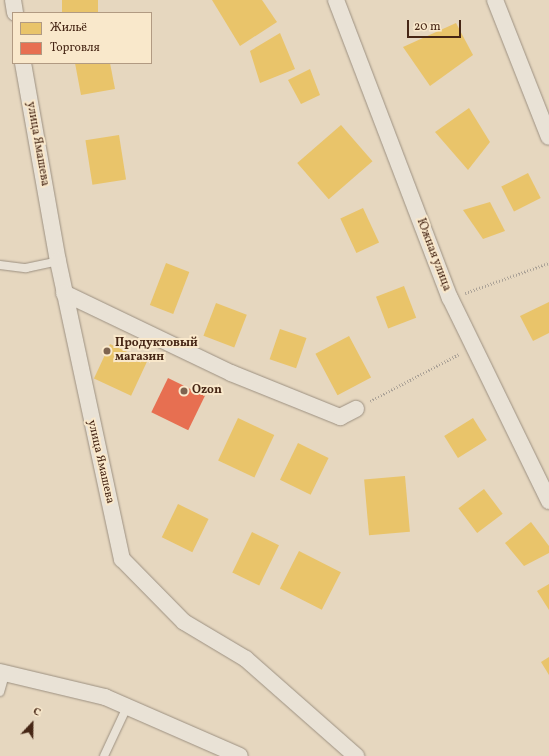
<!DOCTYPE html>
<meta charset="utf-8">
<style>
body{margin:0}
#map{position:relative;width:549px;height:756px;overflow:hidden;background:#e6d7bf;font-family:Vollkorn,serif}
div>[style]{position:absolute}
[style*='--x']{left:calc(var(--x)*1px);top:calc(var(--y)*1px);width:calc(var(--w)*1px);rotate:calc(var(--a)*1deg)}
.homes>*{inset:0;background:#e9c46a;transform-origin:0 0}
.shops>*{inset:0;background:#e76f51;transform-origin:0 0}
.path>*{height:2.5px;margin-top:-1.25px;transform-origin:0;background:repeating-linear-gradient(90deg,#aca398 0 1px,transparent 0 3px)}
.roads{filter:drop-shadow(0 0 1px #9c9081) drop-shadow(0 0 1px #9c9081)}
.lane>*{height:8px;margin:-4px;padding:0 4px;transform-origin:4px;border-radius:4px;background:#e9e2d6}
.street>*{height:16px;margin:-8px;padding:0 8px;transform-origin:8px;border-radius:8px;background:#e9e2d6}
.dots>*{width:11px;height:11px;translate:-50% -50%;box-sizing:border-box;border:2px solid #f9e8cb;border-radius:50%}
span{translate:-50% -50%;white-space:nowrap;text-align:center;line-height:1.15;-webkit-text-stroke:4px #f9e8cb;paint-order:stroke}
.street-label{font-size:12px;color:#462615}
.poi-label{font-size:12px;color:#462615;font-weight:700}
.left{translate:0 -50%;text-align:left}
.legend{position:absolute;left:12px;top:12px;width:140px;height:52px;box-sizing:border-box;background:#f9e8cb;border:1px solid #b19a82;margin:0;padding:5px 7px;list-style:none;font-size:12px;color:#462615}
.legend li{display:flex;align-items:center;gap:8px;height:20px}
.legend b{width:20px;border:1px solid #b19a82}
.north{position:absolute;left:12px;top:704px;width:40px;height:40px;-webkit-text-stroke:3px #f9e8cb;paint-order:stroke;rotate:22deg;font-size:11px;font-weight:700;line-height:16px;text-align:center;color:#462615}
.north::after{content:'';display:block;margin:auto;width:14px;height:18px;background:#462615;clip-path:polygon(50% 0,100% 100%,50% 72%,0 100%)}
.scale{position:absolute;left:407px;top:20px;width:54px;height:18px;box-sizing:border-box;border:2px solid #462615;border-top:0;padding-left:5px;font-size:12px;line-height:14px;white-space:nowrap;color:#462615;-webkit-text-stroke:3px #f9e8cb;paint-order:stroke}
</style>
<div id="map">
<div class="homes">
<div style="left:62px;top:0;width:36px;height:13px"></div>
<div style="clip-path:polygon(212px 0,262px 0,277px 22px,240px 46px)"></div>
<div style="clip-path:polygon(456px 23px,473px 55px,430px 86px,403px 47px)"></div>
<div style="clip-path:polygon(280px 33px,295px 69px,260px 83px,250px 51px)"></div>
<div style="clip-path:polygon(75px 63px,110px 63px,115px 89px,81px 95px)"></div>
<div style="clip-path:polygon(310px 69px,320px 95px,301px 104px,288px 80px)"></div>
<div style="clip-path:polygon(469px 108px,490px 142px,468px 170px,435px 132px)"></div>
<div style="left:341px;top:125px;width:48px;height:58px;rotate:49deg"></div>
<div style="left:119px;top:135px;width:45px;height:34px;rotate:81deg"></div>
<div style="left:528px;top:173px;width:28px;height:30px;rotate:63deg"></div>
<div style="clip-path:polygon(490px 202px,505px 231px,483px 239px,463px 210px)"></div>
<div style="left:363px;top:208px;width:38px;height:25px;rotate:65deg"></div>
<div style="left:166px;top:263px;width:25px;height:45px;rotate:21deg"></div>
<div style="left:404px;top:286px;width:34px;height:30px;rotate:69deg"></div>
<div style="clip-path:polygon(549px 302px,549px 333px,533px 341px,520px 316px)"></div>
<div style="left:216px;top:303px;width:33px;height:35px;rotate:21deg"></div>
<div style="left:280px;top:329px;width:28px;height:32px;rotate:19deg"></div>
<div style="left:349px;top:336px;width:47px;height:38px;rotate:62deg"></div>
<div style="left:110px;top:344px;width:41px;height:38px;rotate:25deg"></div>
<div style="left:238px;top:418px;width:40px;height:47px;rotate:25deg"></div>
<div style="left:473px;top:418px;width:26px;height:34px;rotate:58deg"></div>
<div style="left:298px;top:443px;width:34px;height:41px;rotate:26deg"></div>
<div style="left:405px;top:476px;width:56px;height:41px;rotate:85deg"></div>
<div style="left:484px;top:489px;width:31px;height:32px;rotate:53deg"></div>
<div style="left:178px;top:504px;width:34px;height:37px;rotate:26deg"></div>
<div style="clip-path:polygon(531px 522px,549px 546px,549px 553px,524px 566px,505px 543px)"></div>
<div style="left:252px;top:532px;width:30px;height:45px;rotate:26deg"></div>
<div style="left:299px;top:551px;width:47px;height:42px;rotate:27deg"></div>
<div style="clip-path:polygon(549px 584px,549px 610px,537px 591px)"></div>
<div style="clip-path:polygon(549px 657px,549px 675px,541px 662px)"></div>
</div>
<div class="shops">
<div style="left:168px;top:378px;width:41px;height:38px;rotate:26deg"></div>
</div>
<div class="path">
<div style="--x:465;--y:293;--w:89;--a:-19.7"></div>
<div style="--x:370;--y:401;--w:101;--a:-27.8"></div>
</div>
<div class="roads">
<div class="lane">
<div style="--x:0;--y:265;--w:26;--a:7"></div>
<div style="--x:26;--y:268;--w:33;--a:-12"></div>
<div style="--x:0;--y:692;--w:19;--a:-74"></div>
<div style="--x:104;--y:756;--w:54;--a:-64.9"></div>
</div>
<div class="street">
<div style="--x:13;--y:0;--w:13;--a:81"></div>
<div style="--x:336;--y:0;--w:319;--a:69.1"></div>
<div style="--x:450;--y:298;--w:226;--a:64"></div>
<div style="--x:495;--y:0;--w:147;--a:68.5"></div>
<div style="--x:23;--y:63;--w:201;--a:80"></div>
<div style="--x:58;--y:261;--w:305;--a:77.9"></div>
<div style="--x:122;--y:559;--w:88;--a:45.5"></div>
<div style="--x:184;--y:622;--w:72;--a:30.8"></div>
<div style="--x:246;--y:659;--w:147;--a:41.4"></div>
<div style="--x:64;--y:293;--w:185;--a:25.6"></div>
<div style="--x:231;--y:373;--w:118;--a:22"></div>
<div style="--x:340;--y:417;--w:18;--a:-27"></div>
<div style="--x:0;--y:672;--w:108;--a:13.4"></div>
<div style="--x:105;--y:697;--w:147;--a:23.6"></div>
</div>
</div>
<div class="dots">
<div style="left:107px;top:351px;background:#7e6450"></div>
<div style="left:184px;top:391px;background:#7e6450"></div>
</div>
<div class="street-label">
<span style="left:37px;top:144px;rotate:80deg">улица Ямашева</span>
<span style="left:433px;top:255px;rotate:69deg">Южная улица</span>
<span style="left:100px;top:462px;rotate:77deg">улица Ямашева</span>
</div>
<div class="poi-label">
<span class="left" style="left:115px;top:351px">Продуктовый<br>магазин</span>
<span class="left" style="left:192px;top:391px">Ozon</span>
</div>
<ul class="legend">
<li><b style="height:11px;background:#e9c46a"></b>Жильё</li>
<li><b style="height:11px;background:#e76f51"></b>Торговля</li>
</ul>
<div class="north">С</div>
<div class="scale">20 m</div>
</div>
